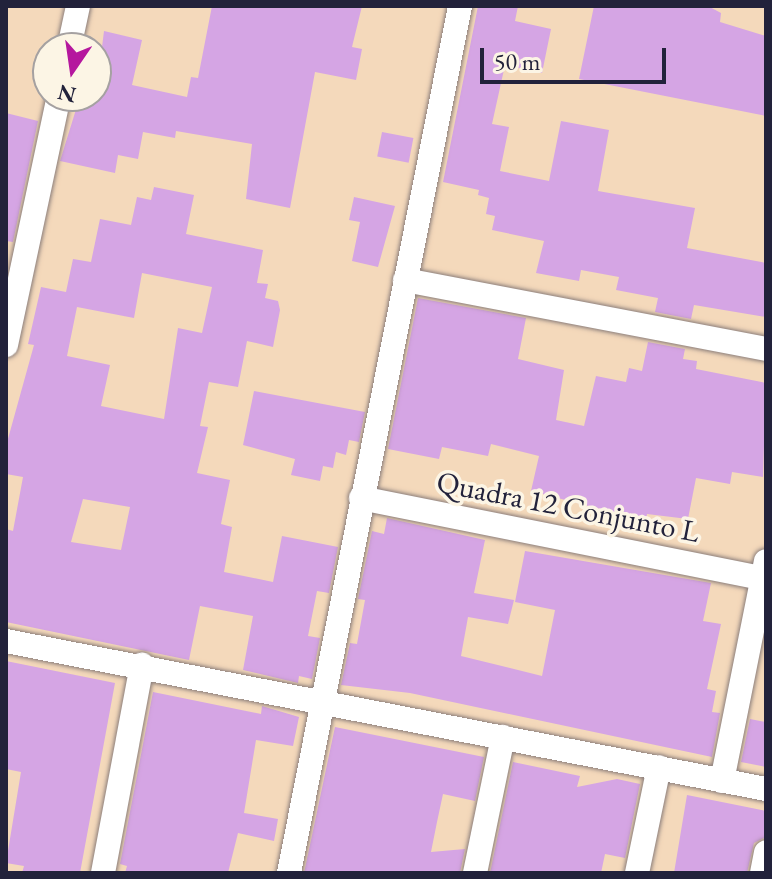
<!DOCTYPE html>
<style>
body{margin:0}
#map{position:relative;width:772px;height:879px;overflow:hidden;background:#f4d9bb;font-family:"EB Garamond",serif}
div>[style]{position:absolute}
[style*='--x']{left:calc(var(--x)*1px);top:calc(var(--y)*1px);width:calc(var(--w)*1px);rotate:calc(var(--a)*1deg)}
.building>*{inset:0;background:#d5a5e4;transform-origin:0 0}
.roads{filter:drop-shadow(0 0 2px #8b7e7b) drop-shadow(0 0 2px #8b7e7b)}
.street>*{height:24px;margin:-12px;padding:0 12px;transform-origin:12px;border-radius:12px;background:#fff}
span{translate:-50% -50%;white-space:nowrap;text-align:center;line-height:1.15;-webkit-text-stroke:7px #fcf5e5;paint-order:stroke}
.street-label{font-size:30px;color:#22223b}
.frame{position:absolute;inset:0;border:8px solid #22223b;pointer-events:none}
.north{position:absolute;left:32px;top:32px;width:80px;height:80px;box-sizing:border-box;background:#fcf5e5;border:2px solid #a5a1a1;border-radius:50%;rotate:193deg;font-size:22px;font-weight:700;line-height:32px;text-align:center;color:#22223b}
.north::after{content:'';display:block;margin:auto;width:28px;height:36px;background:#b5179e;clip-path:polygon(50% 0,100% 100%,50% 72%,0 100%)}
.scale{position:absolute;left:480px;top:48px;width:186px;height:36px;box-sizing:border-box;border:4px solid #22223b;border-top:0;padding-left:10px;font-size:24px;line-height:28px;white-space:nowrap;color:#22223b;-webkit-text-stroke:6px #fcf5e5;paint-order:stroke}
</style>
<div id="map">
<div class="building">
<div style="clip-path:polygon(212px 6px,362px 6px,352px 47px,362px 49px,356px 80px,315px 72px,290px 208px,246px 199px,252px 144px,176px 131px,175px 138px,143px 132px,138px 159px,118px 155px,115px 173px,60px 161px,78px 103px,90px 106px,96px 96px,104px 31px,142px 40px,132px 85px,187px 97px,191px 77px,198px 78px)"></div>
<div style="clip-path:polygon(478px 6px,518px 6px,515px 21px,551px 29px,542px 73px,505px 65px,492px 124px,509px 127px,500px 171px,549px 181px,561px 121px,609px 130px,598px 191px,695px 208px,687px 248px,766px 263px,766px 317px,694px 305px,691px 319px,655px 312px,658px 298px,616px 290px,619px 277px,581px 270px,579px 281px,536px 273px,544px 241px,492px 230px,495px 216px,486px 214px,489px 198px,478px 195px,479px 190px,443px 182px)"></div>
<div style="clip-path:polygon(594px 6px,708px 6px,721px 13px,720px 22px,766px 36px,766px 116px,579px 79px)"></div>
<div style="clip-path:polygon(6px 113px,38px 121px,13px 242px,6px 241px)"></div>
<div style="left:382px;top:132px;width:32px;height:25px;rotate:11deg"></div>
<div style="clip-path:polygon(evenodd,154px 187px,194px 195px,186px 234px,263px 250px,257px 283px,268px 284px,265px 298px,278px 301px,280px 310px,273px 347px,247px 341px,238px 387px,209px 382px,200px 426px,208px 427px,197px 473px,230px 480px,221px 524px,232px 527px,224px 572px,273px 582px,282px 536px,338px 547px,329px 593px,317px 591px,308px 636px,320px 638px,312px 679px,299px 676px,298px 683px,243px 670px,253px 616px,200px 606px,189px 660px,6px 622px,6px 529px,13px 531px,23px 477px,6px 474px,6px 446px,34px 345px,28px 344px,41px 287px,66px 292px,73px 259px,91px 262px,100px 219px,131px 225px,137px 197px,151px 200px,154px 187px,142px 273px,212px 287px,202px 333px,178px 328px,164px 419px,101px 406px,110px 365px,67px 356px,77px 307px,134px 318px,142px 273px,154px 187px,83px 499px,130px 507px,121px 550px,71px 542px,83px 499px)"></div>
<div style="clip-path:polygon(354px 197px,395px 206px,378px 267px,352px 261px,360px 222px,349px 220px)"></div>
<div style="clip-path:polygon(418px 298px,526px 318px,518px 359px,564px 370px,556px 420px,584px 426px,596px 376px,626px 382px,629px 368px,642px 371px,648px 342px,685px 349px,683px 359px,697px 361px,696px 369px,766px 383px,763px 477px,732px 472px,730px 484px,696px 478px,688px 519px,647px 514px,646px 521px,531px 491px,539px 456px,491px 444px,488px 456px,442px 447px,439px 459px,388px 449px)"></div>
<div style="clip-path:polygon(254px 391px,365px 412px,359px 442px,349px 440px,346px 455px,336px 452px,333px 468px,323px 466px,320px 481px,291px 475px,295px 459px,243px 445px)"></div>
<div style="clip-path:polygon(387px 518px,485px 540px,474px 593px,514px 600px,508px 624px,468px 617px,461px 656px,542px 676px,555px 610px,515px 602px,525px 551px,711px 583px,703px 621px,721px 624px,707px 689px,716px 691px,712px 712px,720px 713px,712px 757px,410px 693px,341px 685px,350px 643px,357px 644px,365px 600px,358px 599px,372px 531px,384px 534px)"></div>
<div style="clip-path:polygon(6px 661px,115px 683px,80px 873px,22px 873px,24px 866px,6px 863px,21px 772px,6px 769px)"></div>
<div style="clip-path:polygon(153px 692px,261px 714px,262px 706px,299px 717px,293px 746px,256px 740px,244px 813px,278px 819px,274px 841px,238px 833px,228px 873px,125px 873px,127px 866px,120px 864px)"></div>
<div style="clip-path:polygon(750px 719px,766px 722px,766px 767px,741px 762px)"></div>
<div style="clip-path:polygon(335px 727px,484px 757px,475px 801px,443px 794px,437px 822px,431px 852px,465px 849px,460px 873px,304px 873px)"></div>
<div style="clip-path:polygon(513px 762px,580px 776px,577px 787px,617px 779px,640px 784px,625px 858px,605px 854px,601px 873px,490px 873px)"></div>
<div style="clip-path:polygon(687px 795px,766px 811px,766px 837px,754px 843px,747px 873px,674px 873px)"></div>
</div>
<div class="roads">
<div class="street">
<div style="--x:69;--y:48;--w:43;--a:-77.9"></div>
<div style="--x:405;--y:280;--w:368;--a:10.8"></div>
<div style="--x:6;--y:345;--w:255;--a:-78"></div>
<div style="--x:361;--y:498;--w:410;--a:11.3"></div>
<div style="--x:6;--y:641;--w:774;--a:11.02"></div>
<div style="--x:722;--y:781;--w:224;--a:-78.7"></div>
<div style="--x:103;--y:873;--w:212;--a:-79.4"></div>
<div style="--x:289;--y:873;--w:884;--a:-78.84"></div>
<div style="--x:475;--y:873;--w:139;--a:-78.4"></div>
<div style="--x:637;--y:873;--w:108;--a:-78.3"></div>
<div style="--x:762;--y:873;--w:21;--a:-79"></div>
</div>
</div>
<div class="street-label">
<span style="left:568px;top:507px;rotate:11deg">Quadra 12 Conjunto L</span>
</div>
<div class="frame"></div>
<div class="north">N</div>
<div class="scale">50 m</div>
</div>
